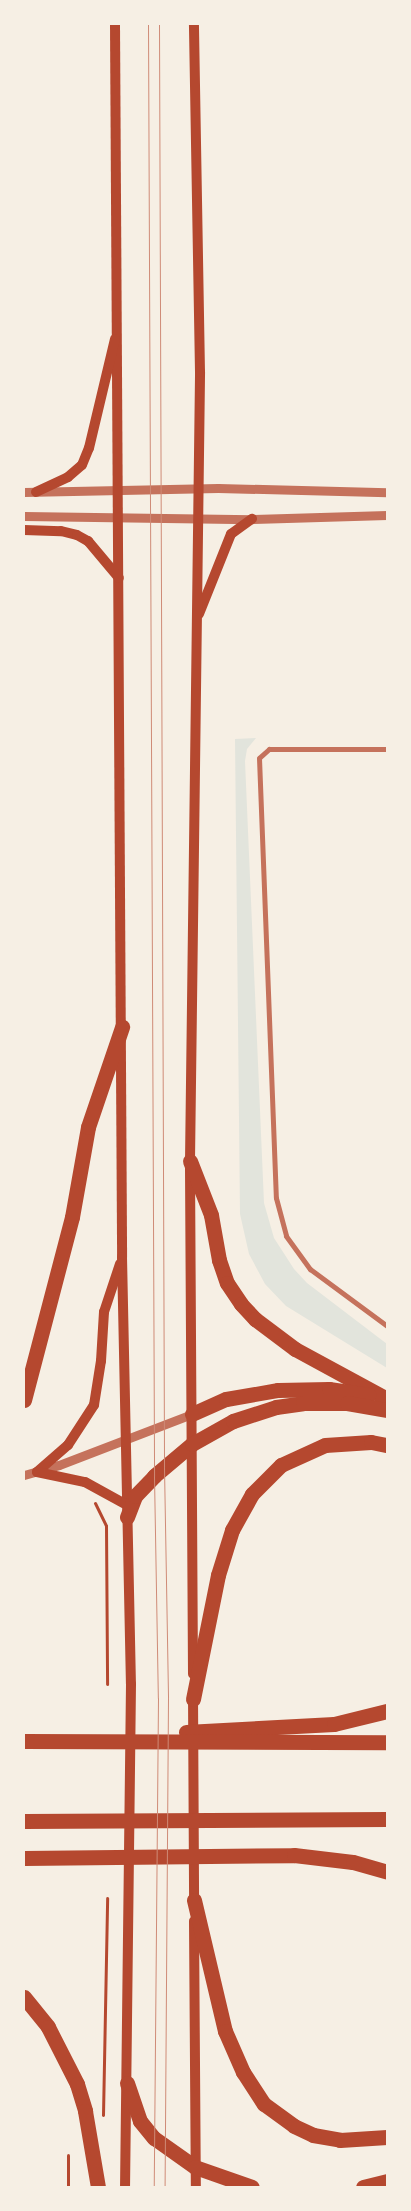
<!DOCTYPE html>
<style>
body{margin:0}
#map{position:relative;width:411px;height:2211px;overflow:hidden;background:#f6efe4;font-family:Bitter,serif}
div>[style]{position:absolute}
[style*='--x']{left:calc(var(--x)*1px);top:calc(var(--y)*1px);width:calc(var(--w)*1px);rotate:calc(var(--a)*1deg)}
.green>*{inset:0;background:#e2e4dc}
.path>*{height:3px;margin:-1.5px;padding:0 1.5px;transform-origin:1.5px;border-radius:1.5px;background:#b5482f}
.minor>*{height:5px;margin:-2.5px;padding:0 2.5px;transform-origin:2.5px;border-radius:2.5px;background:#c5725c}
.tertiary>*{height:9px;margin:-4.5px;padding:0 4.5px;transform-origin:4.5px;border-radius:4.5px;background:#c5725c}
.secondary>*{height:10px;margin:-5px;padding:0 5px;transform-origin:5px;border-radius:5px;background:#b5482f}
.motorway>*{height:15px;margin:-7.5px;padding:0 7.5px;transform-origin:7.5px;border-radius:7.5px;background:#b5482f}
.tram>*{height:1px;margin:-0.5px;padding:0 0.5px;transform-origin:0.5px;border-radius:0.5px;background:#cf8b77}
span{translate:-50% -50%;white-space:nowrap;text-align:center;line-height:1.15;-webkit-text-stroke:4px #f6efe4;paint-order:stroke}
.frame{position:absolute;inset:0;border:25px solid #f6efe4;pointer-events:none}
</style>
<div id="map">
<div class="green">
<div style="clip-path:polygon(256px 738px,247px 749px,245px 761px,264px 1203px,274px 1238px,294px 1269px,307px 1283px,387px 1344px,387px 1368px,286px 1306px,265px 1284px,249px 1254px,240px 1214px,235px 739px)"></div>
</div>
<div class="path">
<div style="--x:95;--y:1503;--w:25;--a:64"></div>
<div style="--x:106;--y:1526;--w:158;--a:89.6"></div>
<div style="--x:103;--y:2115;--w:217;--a:-88.9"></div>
<div style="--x:68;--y:2187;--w:32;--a:-90"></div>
</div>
<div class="minor">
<div style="--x:387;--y:749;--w:118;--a:180"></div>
<div style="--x:269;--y:749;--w:13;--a:138"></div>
<div style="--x:259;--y:758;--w:440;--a:87.8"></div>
<div style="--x:276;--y:1198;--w:39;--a:75"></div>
<div style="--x:286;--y:1236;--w:41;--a:54"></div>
<div style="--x:310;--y:1269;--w:96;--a:36.5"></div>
</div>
<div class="tertiary">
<div style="--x:24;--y:492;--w:194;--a:-1.2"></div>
<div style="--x:218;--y:488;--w:169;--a:1.4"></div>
<div style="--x:24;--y:516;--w:228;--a:0.8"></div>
<div style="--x:252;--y:519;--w:135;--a:-1.7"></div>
<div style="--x:24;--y:1475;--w:36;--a:-16"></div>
<div style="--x:59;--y:1465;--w:142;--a:-21"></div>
</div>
<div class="secondary">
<div style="--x:115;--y:24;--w:1233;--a:89.67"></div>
<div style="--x:122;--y:1257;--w:427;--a:88.8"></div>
<div style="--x:131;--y:1684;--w:503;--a:90.68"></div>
<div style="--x:36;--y:492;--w:35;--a:-25"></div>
<div style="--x:68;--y:477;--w:18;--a:-41"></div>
<div style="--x:82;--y:465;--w:18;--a:-68"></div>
<div style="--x:89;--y:448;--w:112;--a:-76.6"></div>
<div style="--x:24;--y:530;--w:37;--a:2"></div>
<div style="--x:61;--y:531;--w:16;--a:14"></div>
<div style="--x:77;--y:535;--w:13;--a:29"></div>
<div style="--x:88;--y:541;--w:48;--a:50"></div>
<div style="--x:199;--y:614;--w:86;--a:-68.2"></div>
<div style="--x:231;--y:534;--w:26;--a:-36"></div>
<div style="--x:37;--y:1472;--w:41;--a:-41.1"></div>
<div style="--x:68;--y:1445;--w:48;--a:-57"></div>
<div style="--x:94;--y:1405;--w:45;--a:-81"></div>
<div style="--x:101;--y:1361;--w:49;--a:-86.5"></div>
<div style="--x:104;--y:1312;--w:51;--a:-71.6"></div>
<div style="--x:37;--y:1472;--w:49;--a:11.8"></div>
<div style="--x:85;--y:1482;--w:48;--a:28.7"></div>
<div style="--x:193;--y:1674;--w:513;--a:-90.34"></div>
<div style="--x:190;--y:1161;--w:789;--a:-89.27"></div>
<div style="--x:200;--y:372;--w:348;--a:-91"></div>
<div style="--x:193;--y:1693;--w:213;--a:89.7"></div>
<div style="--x:194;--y:1921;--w:266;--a:89.6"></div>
</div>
<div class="motorway">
<div style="--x:190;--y:1161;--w:58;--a:68.7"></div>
<div style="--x:211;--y:1215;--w:46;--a:79.9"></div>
<div style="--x:219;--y:1260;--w:24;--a:71"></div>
<div style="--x:227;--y:1283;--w:25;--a:56"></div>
<div style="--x:241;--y:1304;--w:21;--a:47"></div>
<div style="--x:255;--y:1319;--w:50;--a:36.9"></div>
<div style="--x:295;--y:1349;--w:105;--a:28.5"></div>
<div style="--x:24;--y:1400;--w:189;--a:-75.3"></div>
<div style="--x:72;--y:1217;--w:91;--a:-79.9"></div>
<div style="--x:88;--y:1127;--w:106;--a:-71.2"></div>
<div style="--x:192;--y:1414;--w:37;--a:-24"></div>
<div style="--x:226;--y:1399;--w:53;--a:-9.8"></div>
<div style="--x:278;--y:1390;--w:51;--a:-1.1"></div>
<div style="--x:329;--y:1389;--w:40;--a:8.5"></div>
<div style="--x:127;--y:1517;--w:22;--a:-69"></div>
<div style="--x:135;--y:1496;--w:28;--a:-46"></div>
<div style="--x:154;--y:1476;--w:50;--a:-40.1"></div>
<div style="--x:192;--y:1444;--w:47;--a:-29.3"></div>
<div style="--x:233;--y:1421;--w:45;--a:-18"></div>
<div style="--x:276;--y:1407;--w:27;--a:-8"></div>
<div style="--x:303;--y:1403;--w:44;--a:0"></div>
<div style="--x:347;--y:1403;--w:41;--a:9.9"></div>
<div style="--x:193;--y:1699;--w:126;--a:-78.6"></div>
<div style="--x:218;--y:1575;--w:47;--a:-72.7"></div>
<div style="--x:232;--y:1530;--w:41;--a:-60.9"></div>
<div style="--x:252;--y:1494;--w:41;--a:-45"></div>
<div style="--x:281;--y:1465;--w:48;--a:-24.4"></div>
<div style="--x:325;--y:1445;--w:46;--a:-3.7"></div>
<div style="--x:371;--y:1442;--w:16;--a:11"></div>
<div style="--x:186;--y:1732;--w:148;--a:-3.1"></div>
<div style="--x:334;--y:1724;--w:55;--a:-13.8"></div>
<div style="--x:24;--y:1741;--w:363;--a:0.2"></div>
<div style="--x:24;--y:1821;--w:363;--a:-0.3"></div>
<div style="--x:24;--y:1858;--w:270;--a:-0.6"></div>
<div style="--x:294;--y:1855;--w:59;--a:6.8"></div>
<div style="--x:353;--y:1862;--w:35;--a:16"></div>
<div style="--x:194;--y:1900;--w:135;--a:76.7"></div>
<div style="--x:225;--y:2031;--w:45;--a:66.3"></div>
<div style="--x:243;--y:2072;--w:38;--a:57"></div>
<div style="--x:264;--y:2104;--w:37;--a:36"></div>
<div style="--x:294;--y:2126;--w:21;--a:25"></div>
<div style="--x:313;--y:2135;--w:27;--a:10"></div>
<div style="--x:340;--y:2140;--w:47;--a:-3.7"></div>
<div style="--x:24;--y:1997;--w:38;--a:51"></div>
<div style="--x:48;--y:2027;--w:64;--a:63"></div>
<div style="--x:77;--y:2084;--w:28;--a:73"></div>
<div style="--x:85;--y:2111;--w:77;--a:80.3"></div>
<div style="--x:127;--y:2083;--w:40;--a:71.1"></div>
<div style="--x:140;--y:2121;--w:22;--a:51"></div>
<div style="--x:154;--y:2138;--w:50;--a:35.3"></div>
<div style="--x:195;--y:2167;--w:60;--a:19.3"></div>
<div style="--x:363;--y:2187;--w:25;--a:-14"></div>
</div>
<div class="tram">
<div style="--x:148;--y:24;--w:1452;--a:89.76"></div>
<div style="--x:154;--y:1476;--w:222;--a:89"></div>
<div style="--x:158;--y:1698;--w:489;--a:90.5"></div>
<div style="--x:159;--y:24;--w:1443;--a:89.8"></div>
<div style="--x:164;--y:1467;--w:231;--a:89"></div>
<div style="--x:168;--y:1698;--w:489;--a:90.4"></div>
</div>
<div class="frame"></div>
</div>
